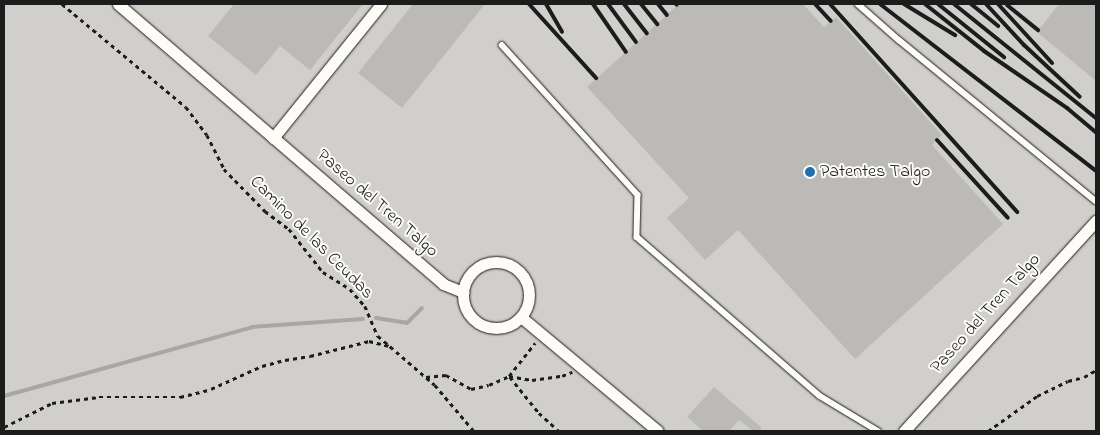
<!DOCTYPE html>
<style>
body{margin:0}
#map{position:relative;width:1100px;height:435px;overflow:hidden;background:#f0eeea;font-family:"Indie Flower",sans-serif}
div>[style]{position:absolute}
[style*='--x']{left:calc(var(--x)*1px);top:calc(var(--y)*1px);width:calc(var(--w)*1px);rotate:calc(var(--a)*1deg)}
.green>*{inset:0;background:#d0cfcc;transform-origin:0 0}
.stream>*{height:4px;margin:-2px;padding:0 2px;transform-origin:2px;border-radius:2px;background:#a8a7a3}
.building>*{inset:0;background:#bbbab6}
.path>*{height:2.5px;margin-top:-1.25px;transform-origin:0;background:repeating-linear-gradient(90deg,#1c1c1c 0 4px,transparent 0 8px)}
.roads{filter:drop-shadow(0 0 1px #1c1c1c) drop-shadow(0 0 1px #1c1c1c)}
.service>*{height:5.5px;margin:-2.75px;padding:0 2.75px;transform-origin:2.75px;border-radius:2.75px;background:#fdfcf7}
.minor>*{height:11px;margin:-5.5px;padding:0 5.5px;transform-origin:5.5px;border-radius:5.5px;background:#fdfcf7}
.minor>.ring{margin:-5.5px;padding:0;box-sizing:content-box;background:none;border:11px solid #fdfcf7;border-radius:50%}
.rail>*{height:4px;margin:-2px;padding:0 2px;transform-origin:2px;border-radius:2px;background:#1c1c1c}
.dots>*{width:14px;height:14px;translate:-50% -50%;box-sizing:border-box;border:2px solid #fdfcf7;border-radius:50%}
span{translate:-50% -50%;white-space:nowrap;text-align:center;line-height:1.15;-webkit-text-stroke:4px #fdfcf7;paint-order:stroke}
.poi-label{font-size:18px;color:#1c1c1c}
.left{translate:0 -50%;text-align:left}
.street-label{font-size:18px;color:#1c1c1c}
.frame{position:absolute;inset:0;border:5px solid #1c1c1c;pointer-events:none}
</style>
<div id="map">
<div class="green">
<div style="left:4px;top:4px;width:1092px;height:427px"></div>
</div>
<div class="stream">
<div style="--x:376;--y:318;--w:31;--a:9"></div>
<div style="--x:407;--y:323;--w:21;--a:-45"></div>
<div style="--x:4;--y:396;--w:257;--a:-15.5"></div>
<div style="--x:252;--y:327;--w:111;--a:-4.1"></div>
</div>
<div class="building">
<div style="clip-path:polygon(234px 4px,363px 4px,310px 70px,280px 46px,256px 75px,208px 36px)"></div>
<div style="clip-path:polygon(413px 4px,485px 4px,402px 108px,358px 73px)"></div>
<div style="clip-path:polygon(679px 4px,803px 4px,824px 27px,836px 17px,942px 135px,932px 145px,1003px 224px,855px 359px,738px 230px,705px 260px,667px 218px,689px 198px,587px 87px)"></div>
<div style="clip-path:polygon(1059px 4px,1096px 4px,1096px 81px,1037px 32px)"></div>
<div style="clip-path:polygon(714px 387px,762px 428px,759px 431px,753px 431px,739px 420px,729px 431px,703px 431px,687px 417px)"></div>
</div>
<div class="path">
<div style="--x:62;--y:4;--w:161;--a:39.7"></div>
<div style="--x:186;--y:107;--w:35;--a:53"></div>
<div style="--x:207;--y:135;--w:38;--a:63"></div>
<div style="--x:224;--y:169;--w:59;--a:45.7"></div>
<div style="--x:265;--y:211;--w:30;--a:37"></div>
<div style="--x:289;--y:229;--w:55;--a:51.7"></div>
<div style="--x:323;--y:272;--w:32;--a:32"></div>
<div style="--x:350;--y:289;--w:23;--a:49"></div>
<div style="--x:365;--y:306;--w:33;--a:67"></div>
<div style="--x:378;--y:336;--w:75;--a:40.7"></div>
<div style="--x:435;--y:385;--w:60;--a:49.7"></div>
<div style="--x:509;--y:376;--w:23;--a:10"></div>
<div style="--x:532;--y:380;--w:30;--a:-8"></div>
<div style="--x:562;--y:376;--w:11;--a:-22"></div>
<div style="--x:426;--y:377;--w:20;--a:-6"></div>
<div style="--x:446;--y:375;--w:29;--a:29"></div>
<div style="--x:471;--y:389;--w:18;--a:-13"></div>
<div style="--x:489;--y:385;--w:22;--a:-24"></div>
<div style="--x:509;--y:376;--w:42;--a:-51.8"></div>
<div style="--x:510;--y:377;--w:46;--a:51.1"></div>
<div style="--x:539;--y:413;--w:27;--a:42"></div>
<div style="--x:4;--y:427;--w:54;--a:-26.6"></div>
<div style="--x:52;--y:403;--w:47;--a:-7.3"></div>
<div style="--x:99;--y:397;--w:81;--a:0"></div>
<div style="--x:180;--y:397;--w:32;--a:-14"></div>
<div style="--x:211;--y:389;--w:56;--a:-24.3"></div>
<div style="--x:262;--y:366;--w:24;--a:-15"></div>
<div style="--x:285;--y:360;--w:25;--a:-9"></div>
<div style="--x:310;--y:356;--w:61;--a:-14.3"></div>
<div style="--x:369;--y:341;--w:21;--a:14"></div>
<div style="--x:988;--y:431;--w:60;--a:-35.5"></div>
<div style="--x:1037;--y:396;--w:34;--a:-26"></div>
<div style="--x:1068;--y:381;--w:16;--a:-14"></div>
<div style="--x:1084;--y:377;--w:14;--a:-30"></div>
</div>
<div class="roads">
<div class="service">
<div style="--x:858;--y:4;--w:55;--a:41.3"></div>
<div style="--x:899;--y:40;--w:254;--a:39.3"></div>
<div style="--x:502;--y:45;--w:202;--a:47.8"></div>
<div style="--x:638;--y:195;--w:42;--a:91.4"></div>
<div style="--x:637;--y:237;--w:242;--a:41"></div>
<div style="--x:820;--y:396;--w:68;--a:31.1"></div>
</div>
<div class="minor">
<div style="--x:118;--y:4;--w:429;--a:40.7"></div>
<div style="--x:443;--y:284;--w:22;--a:22"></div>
<div style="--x:273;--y:138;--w:172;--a:-51.1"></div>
<div class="ring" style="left:463px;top:262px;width:55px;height:55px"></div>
<div style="--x:521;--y:317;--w:178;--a:39.8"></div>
<div style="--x:904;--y:431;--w:285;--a:-47.6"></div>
</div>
</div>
<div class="rail">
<div style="--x:529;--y:4;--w:100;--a:47.8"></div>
<div style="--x:546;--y:4;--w:32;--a:60"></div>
<div style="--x:593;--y:4;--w:58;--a:55.5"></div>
<div style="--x:608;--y:4;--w:47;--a:53.6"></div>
<div style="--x:624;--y:4;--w:37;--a:52"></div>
<div style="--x:641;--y:4;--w:26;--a:51"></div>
<div style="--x:658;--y:4;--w:14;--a:51"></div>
<div style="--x:676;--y:4;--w:1;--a:45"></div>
<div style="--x:815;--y:4;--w:23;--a:47"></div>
<div style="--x:830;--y:4;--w:280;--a:48"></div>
<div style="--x:880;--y:4;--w:273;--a:37.7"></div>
<div style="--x:904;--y:4;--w:60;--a:31.3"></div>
<div style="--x:925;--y:4;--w:75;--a:38.5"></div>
<div style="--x:984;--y:51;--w:101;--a:34.5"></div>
<div style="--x:1067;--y:108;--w:38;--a:40"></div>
<div style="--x:938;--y:4;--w:85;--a:38.8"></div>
<div style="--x:954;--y:4;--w:182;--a:38.8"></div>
<div style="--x:971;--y:4;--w:35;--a:39"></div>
<div style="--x:986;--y:4;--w:56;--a:47.2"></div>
<div style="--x:1024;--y:45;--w:76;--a:42.9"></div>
<div style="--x:998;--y:4;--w:80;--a:47.5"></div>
<div style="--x:1007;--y:5;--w:40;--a:39"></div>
<div style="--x:937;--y:140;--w:105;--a:47.7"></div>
</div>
<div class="dots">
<div style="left:810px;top:172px;background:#1f6fb2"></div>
</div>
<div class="poi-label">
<span class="left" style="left:820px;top:172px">Patentes Talgo</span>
</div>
<div class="street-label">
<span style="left:377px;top:204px;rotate:41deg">Paseo del Tren Talgo</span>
<span style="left:311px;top:238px;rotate:45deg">Camino de las Ceudas</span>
<span style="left:986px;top:314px;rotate:-48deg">Paseo del Tren Talgo</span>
</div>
<div class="frame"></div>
</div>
